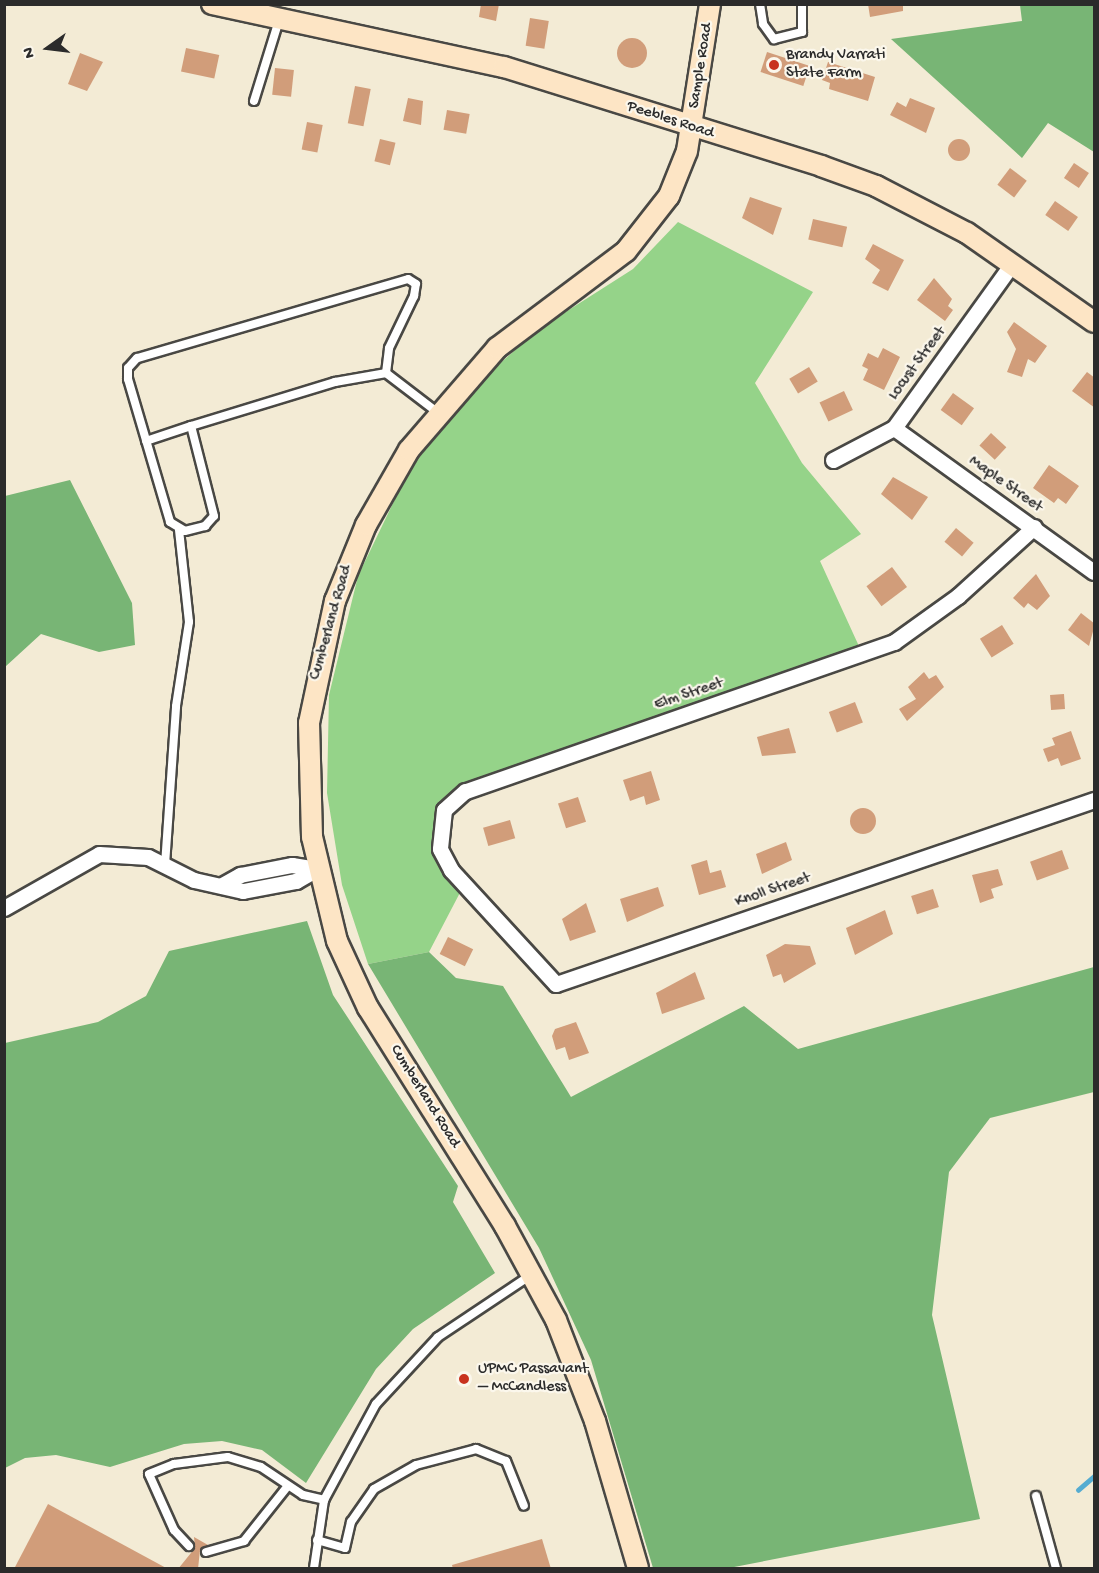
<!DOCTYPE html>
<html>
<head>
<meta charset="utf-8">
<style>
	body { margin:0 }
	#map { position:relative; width:1099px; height:1573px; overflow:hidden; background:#f3ebd5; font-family:"Gochi Hand",sans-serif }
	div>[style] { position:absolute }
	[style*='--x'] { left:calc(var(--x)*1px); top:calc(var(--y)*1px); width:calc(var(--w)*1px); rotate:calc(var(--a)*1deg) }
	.green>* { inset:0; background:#95d389 }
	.forest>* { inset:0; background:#78b575 }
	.stream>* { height:4.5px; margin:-2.25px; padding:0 2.25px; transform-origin:2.25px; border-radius:2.25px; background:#55acd1 }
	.building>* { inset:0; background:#d19d7a; transform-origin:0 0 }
	.round { border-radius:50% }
	.roads { filter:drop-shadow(2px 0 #494844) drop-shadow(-2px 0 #494844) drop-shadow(0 2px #494844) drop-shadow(0 -2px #494844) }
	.lane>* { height:8px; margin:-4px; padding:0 4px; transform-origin:4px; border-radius:4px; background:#fff }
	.street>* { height:15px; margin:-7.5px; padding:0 7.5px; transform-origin:7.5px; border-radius:7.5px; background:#fff }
	.secondary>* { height:20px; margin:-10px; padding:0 10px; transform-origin:10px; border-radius:10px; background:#fde5c5 }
	.dots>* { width:16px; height:16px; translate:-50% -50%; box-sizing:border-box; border:3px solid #fbf7ec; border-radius:50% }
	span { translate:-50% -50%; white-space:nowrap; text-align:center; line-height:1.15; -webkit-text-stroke:4.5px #fbf7ec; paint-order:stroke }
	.poi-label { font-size:16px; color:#2b2b2b }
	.left { translate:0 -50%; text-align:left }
	.street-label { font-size:16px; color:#2b2b2b }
	.frame { position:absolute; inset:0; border:6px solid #2b2b2b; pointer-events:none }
	.north { position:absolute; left:18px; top:18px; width:60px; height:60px; -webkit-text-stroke:4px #fbf7ec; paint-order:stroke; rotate:256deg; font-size:16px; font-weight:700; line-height:24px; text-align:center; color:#2b2b2b }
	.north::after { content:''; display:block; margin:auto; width:21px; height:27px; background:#2b2b2b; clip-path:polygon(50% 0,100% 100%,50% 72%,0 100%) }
</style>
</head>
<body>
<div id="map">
	<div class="green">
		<i style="clip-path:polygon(678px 222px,813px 292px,755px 383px,802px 463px,861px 534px,820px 561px,863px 655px,465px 791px,439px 830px,464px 885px,429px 952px,368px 964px,342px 885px,327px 793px,329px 695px,358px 576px,408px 472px,472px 388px,539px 329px,633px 269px)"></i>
	</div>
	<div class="forest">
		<i style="clip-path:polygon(1020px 5px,1094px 5px,1094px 152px,1048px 123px,1022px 158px,891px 39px,1022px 21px)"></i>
		<i style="clip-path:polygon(70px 480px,132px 603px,135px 645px,99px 652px,41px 634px,5px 667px,5px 496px)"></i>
		<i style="clip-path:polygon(307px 921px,333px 995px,458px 1186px,453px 1202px,495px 1273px,413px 1329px,376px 1369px,306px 1483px,262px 1450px,222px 1441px,184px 1444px,110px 1467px,56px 1455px,25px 1458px,5px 1468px,5px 1043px,98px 1022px,146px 996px,169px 951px)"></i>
		<i style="clip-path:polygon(429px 952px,456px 978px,503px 986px,571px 1097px,744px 1006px,798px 1049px,1094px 967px,1094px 1092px,990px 1118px,949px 1172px,932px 1315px,980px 1519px,729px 1568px,653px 1568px,591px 1360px,539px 1248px,368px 964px)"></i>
	</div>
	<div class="stream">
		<i style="--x:1078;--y:1490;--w:21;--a:-41"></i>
	</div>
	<div class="building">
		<i style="clip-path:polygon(481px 4px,499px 4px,496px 21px,479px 17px)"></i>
		<i style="clip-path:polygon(868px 4px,903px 4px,903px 11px,870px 17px)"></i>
		<i style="left:530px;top:18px;width:19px;height:28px;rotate:9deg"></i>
		<i class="round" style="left:617px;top:38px;width:30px;height:30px"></i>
		<i style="left:186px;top:48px;width:34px;height:24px;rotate:12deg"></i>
		<i style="left:767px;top:52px;width:45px;height:21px;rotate:18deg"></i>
		<i style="clip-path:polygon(80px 53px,103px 62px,87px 91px,68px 84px)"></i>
		<i style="clip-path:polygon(828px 62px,875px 77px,868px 101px,829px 89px,830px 83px,822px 80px)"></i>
		<i style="left:275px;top:68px;width:19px;height:27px;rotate:6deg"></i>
		<i style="left:355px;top:86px;width:16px;height:38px;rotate:11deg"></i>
		<i style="clip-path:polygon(408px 98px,423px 101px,421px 125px,403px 121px)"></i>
		<i style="clip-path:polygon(910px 98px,935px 108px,926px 133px,890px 115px,897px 102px,906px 107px)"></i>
		<i style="left:447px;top:110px;width:23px;height:20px;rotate:10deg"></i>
		<i style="left:307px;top:122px;width:16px;height:28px;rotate:11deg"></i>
		<i style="left:380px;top:139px;width:16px;height:23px;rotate:14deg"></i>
		<i class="round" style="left:948px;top:139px;width:22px;height:22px"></i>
		<i style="left:1074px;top:163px;width:18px;height:18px;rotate:34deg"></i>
		<i style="left:1010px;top:168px;width:21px;height:21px;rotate:37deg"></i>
		<i style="clip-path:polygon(750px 197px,782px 208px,773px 235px,742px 218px)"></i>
		<i style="left:1055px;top:201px;width:28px;height:17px;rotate:35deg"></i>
		<i style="left:813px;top:219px;width:35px;height:21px;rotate:13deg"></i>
		<i style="clip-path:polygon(873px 244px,904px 260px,888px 291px,872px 283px,880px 270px,865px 259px)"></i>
		<i style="clip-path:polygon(934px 278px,952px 299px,948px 306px,953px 310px,945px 321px,917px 300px)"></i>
		<i style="clip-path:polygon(1014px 322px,1047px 346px,1035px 363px,1028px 359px,1022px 377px,1007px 372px,1016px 349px,1007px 332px)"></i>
		<i style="clip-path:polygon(883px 348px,900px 357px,884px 390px,863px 380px,868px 369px,862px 366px,868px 353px,878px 358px)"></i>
		<i style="left:809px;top:367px;width:17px;height:23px;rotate:59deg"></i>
		<i style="clip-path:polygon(1087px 372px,1095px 378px,1095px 408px,1072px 391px)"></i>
		<i style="left:844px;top:391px;width:21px;height:27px;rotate:65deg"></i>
		<i style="left:953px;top:393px;width:26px;height:21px;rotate:36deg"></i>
		<i style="left:991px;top:433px;width:21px;height:17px;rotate:43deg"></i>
		<i style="clip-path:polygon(1049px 465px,1079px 486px,1066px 504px,1058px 498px,1054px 503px,1033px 488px)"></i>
		<i style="clip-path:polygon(893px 477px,928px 497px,912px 520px,881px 494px)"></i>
		<i style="left:956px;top:528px;width:23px;height:18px;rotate:40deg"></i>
		<i style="left:892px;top:567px;width:25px;height:32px;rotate:53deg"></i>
		<i style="clip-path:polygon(1036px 574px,1050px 596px,1037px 610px,1028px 603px,1024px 608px,1013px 598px)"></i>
		<i style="clip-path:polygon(1081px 613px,1095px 624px,1089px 646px,1068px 630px)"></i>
		<i style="left:1002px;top:625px;width:22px;height:26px;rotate:58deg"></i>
		<i style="clip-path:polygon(924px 672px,929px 679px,936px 675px,944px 687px,907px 721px,899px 709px,916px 699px,908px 687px)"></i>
		<i style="left:1064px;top:694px;width:15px;height:14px;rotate:86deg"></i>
		<i style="left:855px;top:702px;width:22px;height:28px;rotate:69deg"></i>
		<i style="clip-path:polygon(789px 728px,796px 753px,762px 756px,757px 737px)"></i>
		<i style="clip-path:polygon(1071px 731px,1081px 759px,1061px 766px,1058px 758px,1048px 762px,1043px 749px,1055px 745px,1052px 738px)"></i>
		<i style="clip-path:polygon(651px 771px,660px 800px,646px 805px,644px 796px,630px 801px,623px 780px)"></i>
		<i style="left:578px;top:797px;width:26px;height:21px;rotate:72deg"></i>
		<i class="round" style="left:850px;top:808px;width:26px;height:26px"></i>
		<i style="left:510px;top:820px;width:19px;height:28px;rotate:74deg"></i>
		<i style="clip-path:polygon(786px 842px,792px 860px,762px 874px,756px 854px)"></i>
		<i style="left:1062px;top:850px;width:20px;height:34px;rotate:70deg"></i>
		<i style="clip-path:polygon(707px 860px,710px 873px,721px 870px,726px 887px,699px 895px,691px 865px)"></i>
		<i style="clip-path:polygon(998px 869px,1003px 885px,991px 889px,994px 898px,980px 903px,972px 875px)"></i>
		<i style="clip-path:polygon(658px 887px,664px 906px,627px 922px,620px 899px)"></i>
		<i style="left:933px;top:889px;width:19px;height:23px;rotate:72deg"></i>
		<i style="clip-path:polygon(586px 903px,596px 932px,570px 941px,562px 919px)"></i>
		<i style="clip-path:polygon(885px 910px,893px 934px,855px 955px,846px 928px)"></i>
		<i style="left:448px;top:937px;width:28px;height:19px;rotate:26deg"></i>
		<i style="clip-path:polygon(785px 944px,810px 946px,816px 964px,784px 983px,781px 974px,773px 977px,766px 955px)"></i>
		<i style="clip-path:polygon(695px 972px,705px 999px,662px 1014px,656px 993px)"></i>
		<i style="clip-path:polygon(576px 1022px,589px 1053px,569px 1060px,565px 1047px,556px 1050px,552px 1036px,555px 1029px)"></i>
		<i style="clip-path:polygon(48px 1504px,168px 1569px,14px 1569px)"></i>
		<i style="clip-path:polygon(194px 1537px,208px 1545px,200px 1550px,198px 1569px,178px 1569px,195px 1548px)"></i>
		<i style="clip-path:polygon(542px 1539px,551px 1569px,453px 1569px,452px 1565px)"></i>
	</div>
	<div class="roads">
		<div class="lane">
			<i style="--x:760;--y:4;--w:20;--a:81"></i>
			<i style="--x:763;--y:24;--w:19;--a:54"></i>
			<i style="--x:774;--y:39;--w:29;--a:-14"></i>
			<i style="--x:802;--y:32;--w:28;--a:-90"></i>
			<i style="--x:254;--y:101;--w:85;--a:-72.8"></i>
			<i style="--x:386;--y:373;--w:25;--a:-83"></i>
			<i style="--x:389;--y:348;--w:58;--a:-64.3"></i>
			<i style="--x:414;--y:296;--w:12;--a:-81"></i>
			<i style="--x:416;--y:284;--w:9;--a:-148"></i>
			<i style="--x:408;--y:279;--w:282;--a:163.7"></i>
			<i style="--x:137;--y:358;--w:13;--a:132"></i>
			<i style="--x:128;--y:368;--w:11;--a:90"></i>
			<i style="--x:128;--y:379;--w:149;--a:73.6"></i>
			<i style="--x:170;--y:522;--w:17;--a:31"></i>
			<i style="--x:185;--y:531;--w:21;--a:-14"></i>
			<i style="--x:205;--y:526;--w:13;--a:-48"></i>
			<i style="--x:214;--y:516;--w:93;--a:-104.3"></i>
			<i style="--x:191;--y:426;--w:151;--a:-17"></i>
			<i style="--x:335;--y:382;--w:52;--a:-10"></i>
			<i style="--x:386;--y:373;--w:64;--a:37.4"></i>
			<i style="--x:146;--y:441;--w:47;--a:-18.4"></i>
			<i style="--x:165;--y:865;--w:159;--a:-86"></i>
			<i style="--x:176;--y:706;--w:85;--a:-81.2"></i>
			<i style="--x:189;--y:622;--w:93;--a:-96.2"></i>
			<i style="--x:1036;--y:1496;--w:75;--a:74.5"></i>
			<i style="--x:317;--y:1540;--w:29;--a:16"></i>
			<i style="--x:345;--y:1548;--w:27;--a:-77"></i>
			<i style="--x:351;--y:1522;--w:40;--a:-55.1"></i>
			<i style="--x:374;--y:1489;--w:48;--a:-29.7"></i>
			<i style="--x:416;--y:1465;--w:62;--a:-14.9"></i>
			<i style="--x:476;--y:1449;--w:32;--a:22"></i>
			<i style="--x:506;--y:1461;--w:48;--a:68.2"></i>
			<i style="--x:189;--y:1546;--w:22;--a:-133"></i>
			<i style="--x:174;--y:1530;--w:61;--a:-114.1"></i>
			<i style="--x:149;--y:1474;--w:27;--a:-22"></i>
			<i style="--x:174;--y:1464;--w:54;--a:-7.4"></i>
			<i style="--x:228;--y:1457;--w:34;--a:17"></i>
			<i style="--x:261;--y:1467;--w:50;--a:33.7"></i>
			<i style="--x:303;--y:1495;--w:22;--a:13"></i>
			<i style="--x:206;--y:1552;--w:40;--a:-16"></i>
			<i style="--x:244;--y:1541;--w:69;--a:-51.5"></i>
			<i style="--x:314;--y:1568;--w:69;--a:-81.6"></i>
			<i style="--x:324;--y:1500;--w:109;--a:-61.6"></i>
			<i style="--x:376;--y:1404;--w:91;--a:-47.2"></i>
			<i style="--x:438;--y:1337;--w:112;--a:-33.7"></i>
		</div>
		<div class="street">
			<i style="--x:894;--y:428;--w:246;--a:35.8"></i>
			<i style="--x:833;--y:460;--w:69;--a:-27.7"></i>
			<i style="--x:894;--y:428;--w:202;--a:-54.3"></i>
			<i style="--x:1034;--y:527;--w:103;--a:137.8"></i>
			<i style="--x:958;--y:596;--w:79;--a:144.3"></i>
			<i style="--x:894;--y:642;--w:454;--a:160.8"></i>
			<i style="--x:465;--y:791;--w:28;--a:138"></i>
			<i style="--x:444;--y:810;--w:39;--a:96"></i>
			<i style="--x:440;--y:849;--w:24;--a:62"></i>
			<i style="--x:451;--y:870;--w:155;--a:47.4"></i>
			<i style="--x:556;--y:984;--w:569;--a:-18.88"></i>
			<i style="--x:222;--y:885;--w:21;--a:-29"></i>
			<i style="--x:240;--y:875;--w:53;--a:-10.9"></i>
			<i style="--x:292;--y:865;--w:25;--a:9"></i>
			<i style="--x:4;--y:908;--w:109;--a:-29.6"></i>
			<i style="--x:99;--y:854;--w:49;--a:3.5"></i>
			<i style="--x:148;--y:857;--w:51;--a:26.6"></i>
			<i style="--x:194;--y:880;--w:50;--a:12.7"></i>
			<i style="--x:243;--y:891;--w:54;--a:-10.7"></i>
			<i style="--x:296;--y:881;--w:24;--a:-30"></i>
		</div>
		<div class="secondary">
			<i style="--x:212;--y:4;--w:299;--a:12.2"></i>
			<i style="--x:504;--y:67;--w:332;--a:17.3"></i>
			<i style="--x:821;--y:166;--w:59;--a:20"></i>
			<i style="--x:876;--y:186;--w:102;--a:27.3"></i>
			<i style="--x:967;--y:233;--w:155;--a:35"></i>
			<i style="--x:638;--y:1568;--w:153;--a:-106.3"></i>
			<i style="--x:595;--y:1421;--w:108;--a:-111.1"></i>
			<i style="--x:556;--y:1320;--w:107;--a:-118.5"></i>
			<i style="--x:505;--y:1226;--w:257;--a:-122.1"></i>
			<i style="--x:368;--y:1008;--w:74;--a:-114.8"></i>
			<i style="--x:337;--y:941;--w:107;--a:-103.5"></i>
			<i style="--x:312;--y:837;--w:114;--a:-91.5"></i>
			<i style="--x:309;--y:723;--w:125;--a:-78"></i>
			<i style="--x:335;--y:601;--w:82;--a:-67.8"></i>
			<i style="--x:366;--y:525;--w:86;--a:-60.2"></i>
			<i style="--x:409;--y:450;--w:135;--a:-49.2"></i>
			<i style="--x:497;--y:348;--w:161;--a:-36.9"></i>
			<i style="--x:626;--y:251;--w:70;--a:-52"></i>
			<i style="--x:669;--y:196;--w:48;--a:-68.2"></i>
			<i style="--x:687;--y:151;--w:149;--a:-81.1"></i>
		</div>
	</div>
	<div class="dots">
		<i style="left:774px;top:65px;background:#c8321e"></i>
		<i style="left:464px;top:1379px;background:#c8321e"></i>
	</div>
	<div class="poi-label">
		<span class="left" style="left:786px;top:65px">Brandy Varrati<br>State Farm</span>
		<span class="left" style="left:478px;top:1379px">UPMC Passavant<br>– McCandless</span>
	</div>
	<div class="street-label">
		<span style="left:702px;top:66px;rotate:-81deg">Sample Road</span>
		<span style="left:670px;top:121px;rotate:18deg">Peebles Road</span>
		<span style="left:918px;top:364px;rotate:-54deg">Locust Street</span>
		<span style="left:1005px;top:485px;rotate:35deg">Maple Street</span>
		<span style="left:332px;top:623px;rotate:-74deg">Cumberland Road</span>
		<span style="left:689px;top:695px;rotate:-19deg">Elm Street</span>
		<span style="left:773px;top:891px;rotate:-19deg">Knoll Street</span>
		<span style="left:424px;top:1097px;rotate:58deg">Cumberland Road</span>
	</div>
	<div class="frame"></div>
	<div class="north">N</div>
</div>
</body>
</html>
